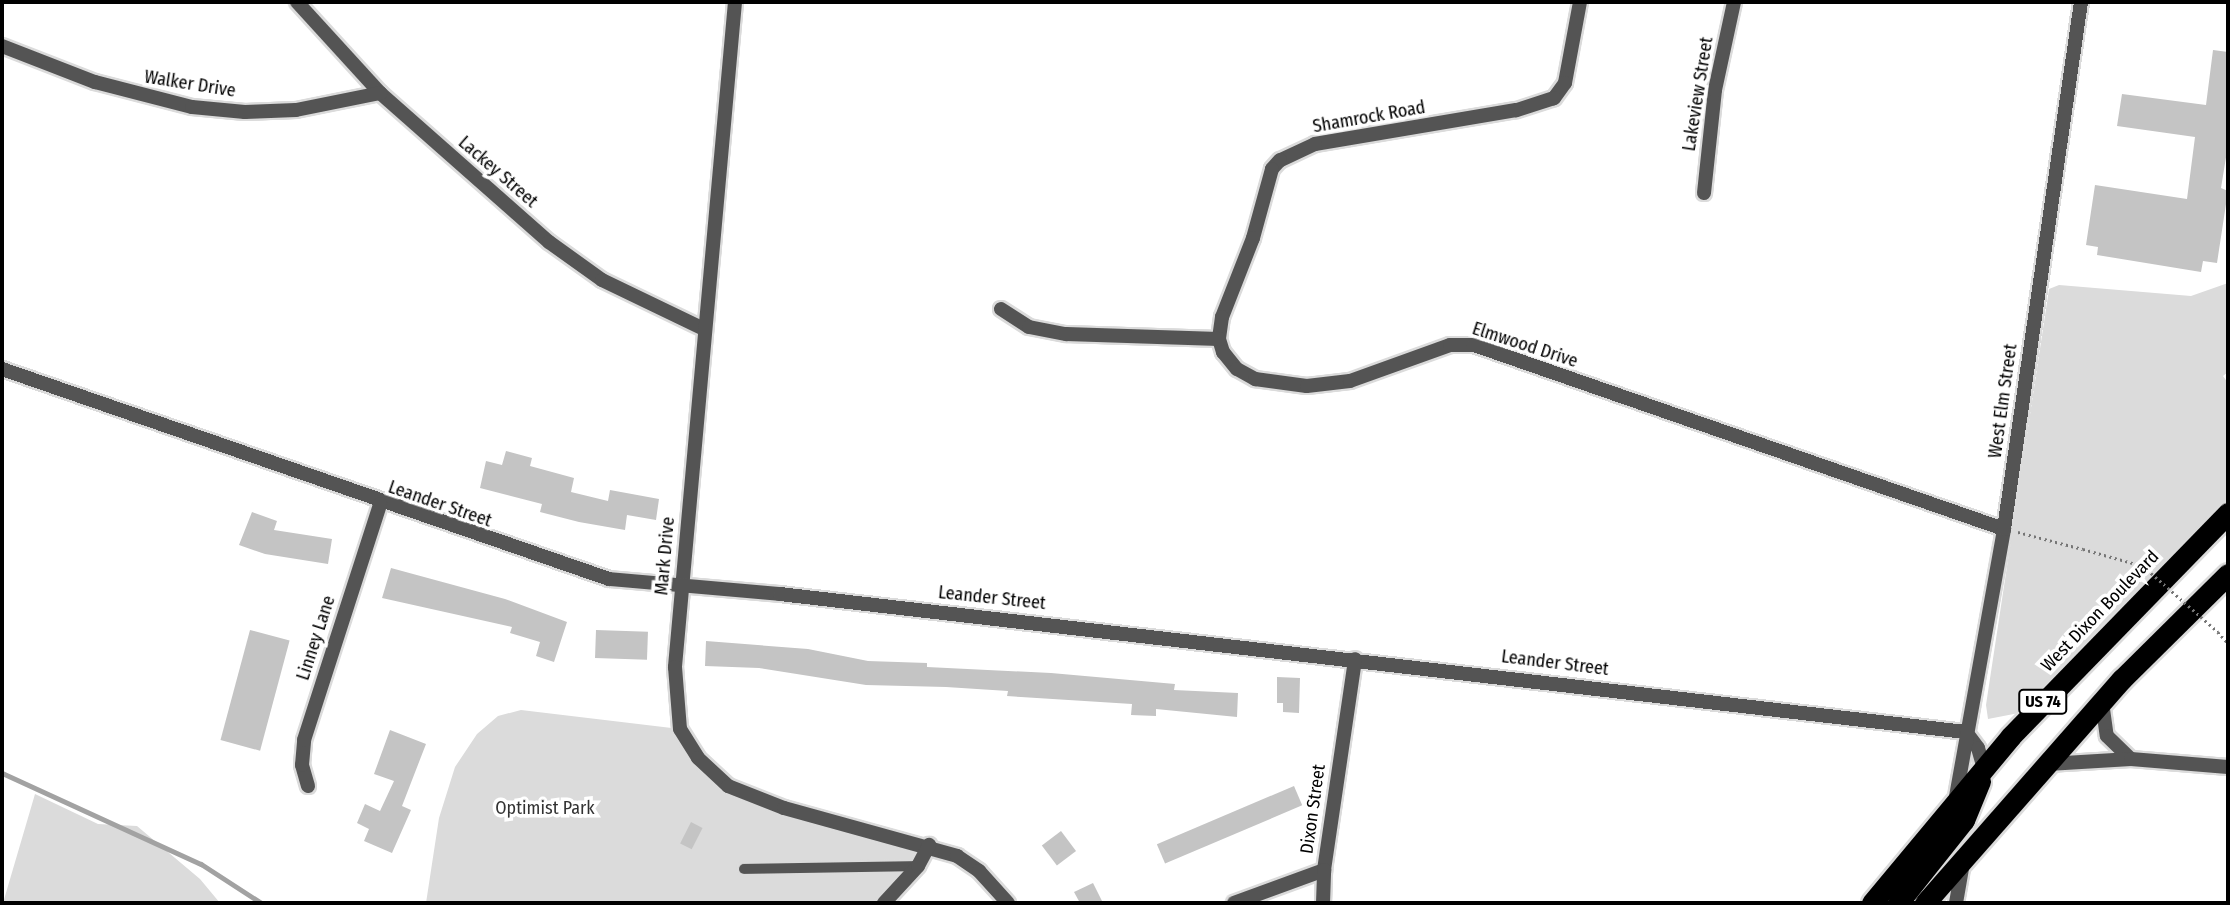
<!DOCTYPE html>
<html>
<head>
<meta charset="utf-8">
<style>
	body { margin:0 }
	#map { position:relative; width:2230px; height:905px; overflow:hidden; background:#fff; font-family:"Fira Sans Condensed",sans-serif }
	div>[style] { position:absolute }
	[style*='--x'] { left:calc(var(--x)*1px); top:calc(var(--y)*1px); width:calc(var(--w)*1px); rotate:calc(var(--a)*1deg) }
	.green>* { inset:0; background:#dbdbdb }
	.stream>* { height:5px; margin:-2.5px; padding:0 2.5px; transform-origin:2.5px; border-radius:2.5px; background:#a2a2a2 }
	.building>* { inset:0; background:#c4c4c4; transform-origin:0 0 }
	.path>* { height:2.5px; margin-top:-1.25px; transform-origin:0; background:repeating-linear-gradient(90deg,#767676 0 2px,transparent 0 5.5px) }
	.roads { filter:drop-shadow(2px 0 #dbdbdb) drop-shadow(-2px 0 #dbdbdb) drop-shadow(0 2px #dbdbdb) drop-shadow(0 -2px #dbdbdb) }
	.lane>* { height:10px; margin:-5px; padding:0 5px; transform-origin:5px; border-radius:5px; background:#545454 }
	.street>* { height:14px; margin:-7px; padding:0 7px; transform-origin:7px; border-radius:7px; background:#545454 }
	.highway>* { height:21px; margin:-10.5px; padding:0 10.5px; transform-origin:10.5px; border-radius:10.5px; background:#000 }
	.path-bridge>* { height:2.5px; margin-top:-1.25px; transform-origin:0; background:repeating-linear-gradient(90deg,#767676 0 2px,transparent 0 5.5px) }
	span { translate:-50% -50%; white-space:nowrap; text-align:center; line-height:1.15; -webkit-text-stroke:7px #fff; paint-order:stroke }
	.shield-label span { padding:2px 5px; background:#fff; border:2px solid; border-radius:5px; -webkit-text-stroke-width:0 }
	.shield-label { font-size:16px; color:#000; font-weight:700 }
	.street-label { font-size:18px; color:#000 }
	.park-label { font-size:18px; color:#323232 }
	.frame { position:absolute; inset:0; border:4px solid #000; pointer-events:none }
</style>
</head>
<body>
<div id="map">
	<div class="green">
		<i style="clip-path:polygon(2228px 283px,2228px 372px,2223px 376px,2228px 383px,2228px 504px,2024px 712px,1988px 719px,1986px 705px,2049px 289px,2059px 285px,2191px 296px)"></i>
		<i style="clip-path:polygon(521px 710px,680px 729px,728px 786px,929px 845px,884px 903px,426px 903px,439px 818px,455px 767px,477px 734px,498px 716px)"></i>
		<i style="clip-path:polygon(35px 794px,98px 824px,137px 826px,200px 879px,220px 903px,3px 903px)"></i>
	</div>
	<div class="stream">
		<i style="--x:2;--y:773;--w:219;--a:24.6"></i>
		<i style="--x:201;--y:864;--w:72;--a:33"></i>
	</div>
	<div class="building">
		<i style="clip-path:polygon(2213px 50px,2228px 52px,2228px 145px,2221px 188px,2228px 191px,2217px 263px,2203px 261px,2201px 272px,2097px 255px,2098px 247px,2086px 245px,2095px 185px,2187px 199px,2195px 137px,2117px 126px,2122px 94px,2206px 105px)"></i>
		<i style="clip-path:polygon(506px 451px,532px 458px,530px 466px,574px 478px,571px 492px,608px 501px,610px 490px,659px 499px,656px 520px,627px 515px,625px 530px,579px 522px,540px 512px,542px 504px,480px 488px,486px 461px,502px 465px)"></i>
		<i style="clip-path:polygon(252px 512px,277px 521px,274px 530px,332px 539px,328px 564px,265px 554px,239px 545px)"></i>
		<i style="clip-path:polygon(391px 568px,505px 599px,567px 622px,554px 662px,536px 656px,540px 642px,510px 633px,512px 627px,382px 598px)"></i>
		<i style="left:250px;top:630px;width:41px;height:114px;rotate:15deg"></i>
		<i style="left:596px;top:630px;width:52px;height:28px;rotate:2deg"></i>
		<i style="clip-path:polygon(706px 641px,808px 649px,868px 661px,927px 663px,927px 667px,1051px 673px,1175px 684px,1174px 690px,1238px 693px,1237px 717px,1156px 709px,1156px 716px,1131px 715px,1132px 704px,1021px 697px,1007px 696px,1008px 691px,946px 687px,866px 685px,759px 668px,705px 666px)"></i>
		<i style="clip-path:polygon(1277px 677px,1300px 678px,1299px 713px,1283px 712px,1283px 703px,1277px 703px)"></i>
		<i style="clip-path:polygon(390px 730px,426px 744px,402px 806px,411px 810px,392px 853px,364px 841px,369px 829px,357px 823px,365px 804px,380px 811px,394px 781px,374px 774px)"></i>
		<i style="left:1294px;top:786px;width:21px;height:149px;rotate:67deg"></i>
		<i style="left:691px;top:822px;width:13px;height:24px;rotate:27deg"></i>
		<i style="left:1061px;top:831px;width:25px;height:24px;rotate:53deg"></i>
		<i style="clip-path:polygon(1093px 883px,1103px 903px,1080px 903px,1074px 892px)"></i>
	</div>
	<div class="path">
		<i style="--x:2018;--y:532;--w:67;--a:14.7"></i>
		<i style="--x:2218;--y:632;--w:15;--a:48"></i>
	</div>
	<div class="roads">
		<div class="lane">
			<i style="--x:744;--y:869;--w:174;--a:-1"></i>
		</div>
		<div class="street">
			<i style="--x:297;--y:2;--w:123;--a:47.6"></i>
			<i style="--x:380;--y:93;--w:225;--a:41.4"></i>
			<i style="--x:549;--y:242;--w:65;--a:35.6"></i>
			<i style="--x:602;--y:280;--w:113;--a:25.7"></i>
			<i style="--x:735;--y:2;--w:668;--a:95.16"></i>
			<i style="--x:675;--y:667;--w:62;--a:85.4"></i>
			<i style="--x:680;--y:729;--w:34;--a:58"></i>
			<i style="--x:698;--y:758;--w:41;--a:43"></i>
			<i style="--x:728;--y:786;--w:60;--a:21.4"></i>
			<i style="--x:784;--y:808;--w:180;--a:15.5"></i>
			<i style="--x:957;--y:856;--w:27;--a:34"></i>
			<i style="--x:979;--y:871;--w:43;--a:47.8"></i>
			<i style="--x:1580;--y:2;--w:82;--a:100.5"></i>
			<i style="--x:1565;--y:83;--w:19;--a:126"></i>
			<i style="--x:1554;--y:98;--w:40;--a:162"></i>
			<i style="--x:1516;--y:110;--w:204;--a:170.4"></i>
			<i style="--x:1315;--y:144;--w:38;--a:155"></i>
			<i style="--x:1280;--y:160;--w:12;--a:132"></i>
			<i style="--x:1272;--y:169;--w:72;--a:105.4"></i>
			<i style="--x:1253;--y:238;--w:85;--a:111.4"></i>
			<i style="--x:1222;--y:317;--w:22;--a:98"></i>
			<i style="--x:1219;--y:339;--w:14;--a:73"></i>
			<i style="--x:1223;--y:352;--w:22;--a:51"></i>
			<i style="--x:1237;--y:369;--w:21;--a:29"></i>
			<i style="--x:1255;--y:379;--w:52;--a:7.7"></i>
			<i style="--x:1307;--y:386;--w:43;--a:-6.6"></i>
			<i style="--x:1350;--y:381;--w:106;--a:-19.8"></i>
			<i style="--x:1450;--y:345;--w:24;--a:0"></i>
			<i style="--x:1474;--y:345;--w:561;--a:19.15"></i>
			<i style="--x:2;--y:46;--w:100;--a:21.2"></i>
			<i style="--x:95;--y:82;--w:100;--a:14.5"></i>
			<i style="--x:192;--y:107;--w:53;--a:5.4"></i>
			<i style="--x:245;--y:112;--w:51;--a:-2.2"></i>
			<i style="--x:296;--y:110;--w:86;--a:-11.4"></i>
			<i style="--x:1704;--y:193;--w:104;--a:-83.9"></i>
			<i style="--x:1715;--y:90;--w:90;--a:-77.8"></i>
			<i style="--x:1001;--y:309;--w:33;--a:33"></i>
			<i style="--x:1029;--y:327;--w:38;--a:11"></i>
			<i style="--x:1066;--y:334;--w:153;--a:1.9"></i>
			<i style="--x:2;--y:369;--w:642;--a:19.08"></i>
			<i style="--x:609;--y:579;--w:172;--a:5"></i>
			<i style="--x:780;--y:594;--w:1194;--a:6.64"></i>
			<i style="--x:1966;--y:732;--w:20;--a:53"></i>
			<i style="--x:1978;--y:748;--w:22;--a:74"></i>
			<i style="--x:2102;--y:702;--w:34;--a:82"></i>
			<i style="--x:2107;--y:736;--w:33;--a:44"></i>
			<i style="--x:2048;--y:764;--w:83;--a:-3.4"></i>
			<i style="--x:2131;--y:759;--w:97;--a:4.7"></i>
			<i style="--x:308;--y:786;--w:22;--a:-106"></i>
			<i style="--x:302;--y:765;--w:25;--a:-85"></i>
			<i style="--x:304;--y:740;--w:248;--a:-72.1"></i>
			<i style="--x:1955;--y:802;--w:277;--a:-79.8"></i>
			<i style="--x:2004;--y:529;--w:533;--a:-81.69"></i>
			<i style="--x:884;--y:903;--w:50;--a:-47.4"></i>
			<i style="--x:918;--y:866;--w:24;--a:-62"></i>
			<i style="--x:1234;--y:903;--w:96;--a:-20.1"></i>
			<i style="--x:1324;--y:870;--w:213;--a:-81.6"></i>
			<i style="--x:1323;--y:903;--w:33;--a:-88"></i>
			<i style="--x:1956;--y:903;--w:41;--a:-80.1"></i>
		</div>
		<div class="highway">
			<i style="--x:1872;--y:903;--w:217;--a:-50.2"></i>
			<i style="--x:2011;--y:736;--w:311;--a:-45.8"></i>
			<i style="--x:1898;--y:903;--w:106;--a:-51.5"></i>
			<i style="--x:1964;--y:820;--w:42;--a:-67.7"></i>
			<i style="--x:1925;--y:903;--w:298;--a:-48.7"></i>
			<i style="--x:2122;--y:679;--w:149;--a:-44.7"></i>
		</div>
	</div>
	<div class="path-bridge">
		<i style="--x:2083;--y:549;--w:62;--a:15.8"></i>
		<i style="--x:2143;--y:566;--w:100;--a:41.3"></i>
	</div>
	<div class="shield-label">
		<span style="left:2043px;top:702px">US 74</span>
	</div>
	<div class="street-label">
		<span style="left:190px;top:84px;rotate:9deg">Walker Drive</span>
		<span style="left:1698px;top:94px;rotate:-81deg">Lakeview Street</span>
		<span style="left:1369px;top:117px;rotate:-10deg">Shamrock Road</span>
		<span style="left:498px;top:172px;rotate:41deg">Lackey Street</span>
		<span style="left:1525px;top:345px;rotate:18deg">Elmwood Drive</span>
		<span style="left:2003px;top:401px;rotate:-82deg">West Elm Street</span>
		<span style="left:440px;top:504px;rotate:19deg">Leander Street</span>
		<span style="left:665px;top:556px;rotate:-85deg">Mark Drive</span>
		<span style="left:992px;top:598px;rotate:6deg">Leander Street</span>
		<span style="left:2100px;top:611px;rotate:-46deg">West Dixon Boulevard</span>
		<span style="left:316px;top:638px;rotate:-72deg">Linney Lane</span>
		<span style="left:1555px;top:663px;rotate:7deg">Leander Street</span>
		<span style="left:1313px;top:809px;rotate:-82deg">Dixon Street</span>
	</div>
	<div class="park-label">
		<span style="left:545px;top:808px">Optimist Park</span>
	</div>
	<div class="frame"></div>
</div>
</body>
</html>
